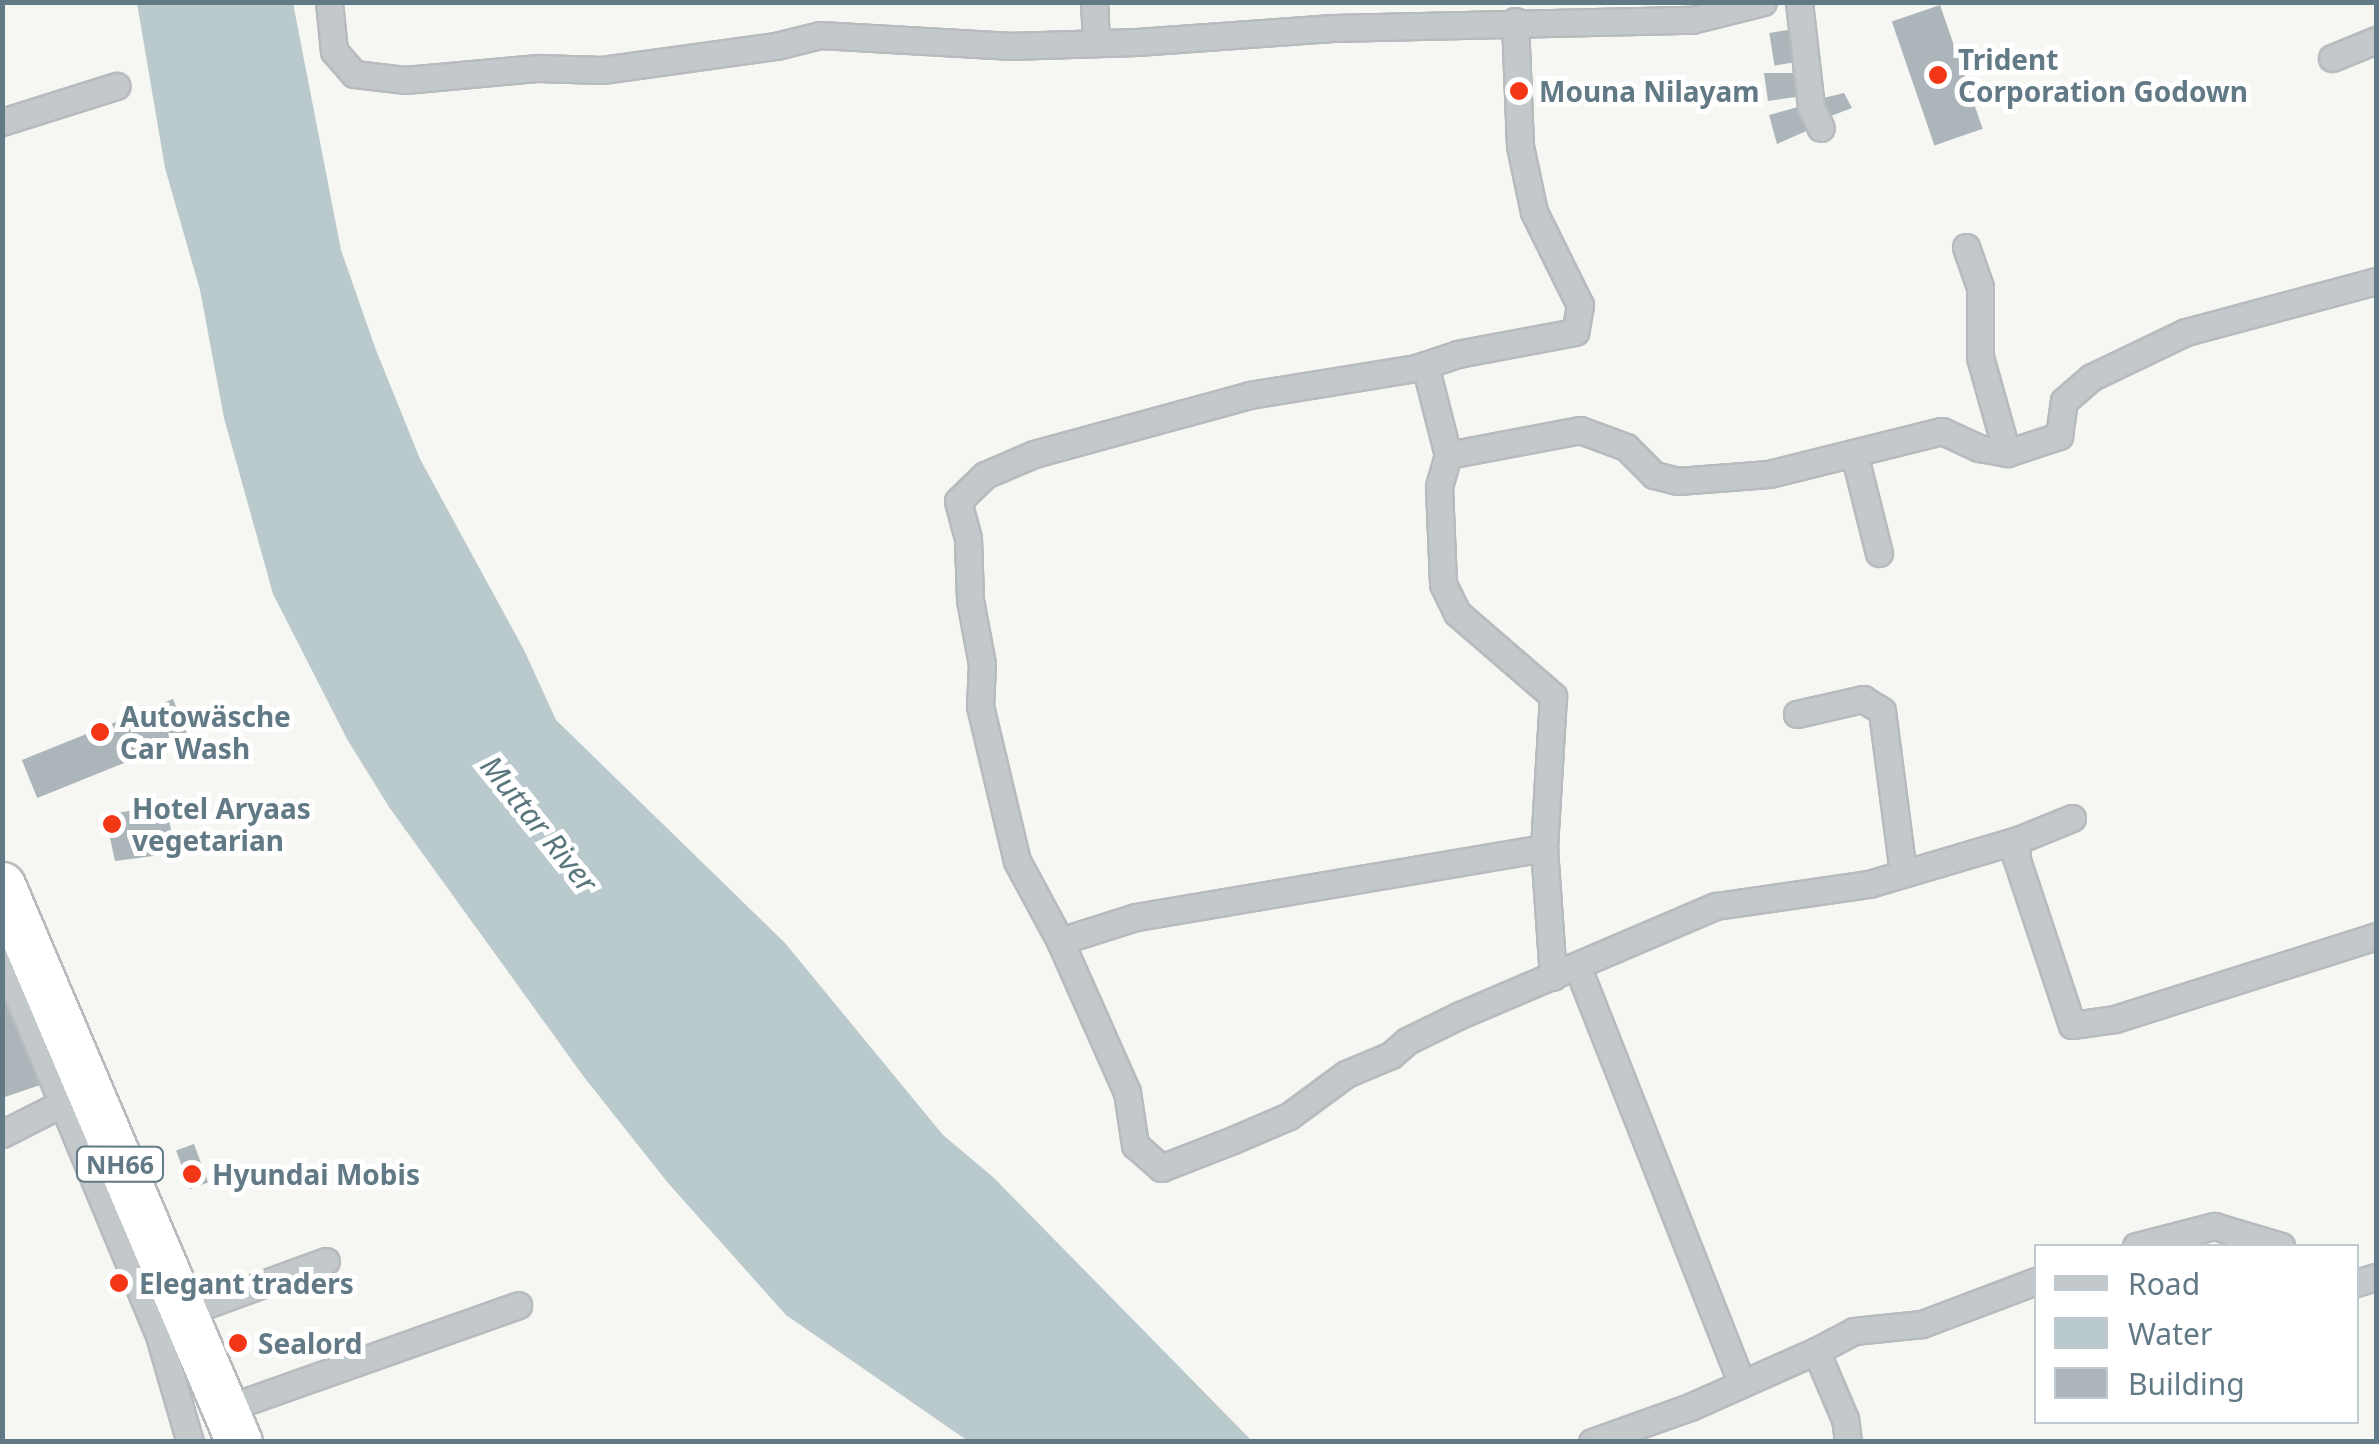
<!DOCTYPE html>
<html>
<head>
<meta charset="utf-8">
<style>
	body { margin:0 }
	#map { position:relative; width:2379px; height:1444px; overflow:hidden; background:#f6f6f2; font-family:"Noto Sans",sans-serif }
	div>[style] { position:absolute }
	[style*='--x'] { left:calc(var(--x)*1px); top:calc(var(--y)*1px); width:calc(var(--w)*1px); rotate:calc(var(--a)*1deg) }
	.water>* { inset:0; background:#bac9cc }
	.building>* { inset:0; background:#abb5ba; transform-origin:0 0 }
	.roads { filter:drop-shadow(2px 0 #b7bbbe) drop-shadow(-2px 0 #b7bbbe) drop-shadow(0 2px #b7bbbe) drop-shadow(0 -2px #b7bbbe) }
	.street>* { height:25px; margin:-12.5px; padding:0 12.5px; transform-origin:12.5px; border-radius:12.5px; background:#c3c8cb }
	.highway>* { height:45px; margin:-22.5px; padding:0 22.5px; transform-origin:22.5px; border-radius:22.5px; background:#fff }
	.dots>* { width:28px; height:28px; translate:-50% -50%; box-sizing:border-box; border:5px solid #fff; border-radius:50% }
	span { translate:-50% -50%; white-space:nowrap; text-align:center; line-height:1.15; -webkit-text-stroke:10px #fff; paint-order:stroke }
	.shield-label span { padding:2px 8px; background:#fff; border:2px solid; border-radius:8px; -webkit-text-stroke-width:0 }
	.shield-label { font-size:25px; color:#627986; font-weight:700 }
	.poi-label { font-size:28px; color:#627986; font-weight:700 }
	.left { translate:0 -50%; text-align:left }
	.water-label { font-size:30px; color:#59767c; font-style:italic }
	.frame { position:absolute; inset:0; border:5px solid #627986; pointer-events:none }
	.legend { position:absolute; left:2034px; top:1244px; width:325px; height:180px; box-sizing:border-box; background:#fff; border:2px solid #c0c9cf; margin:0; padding:12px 18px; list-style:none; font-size:30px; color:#627986 }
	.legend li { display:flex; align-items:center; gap:20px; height:50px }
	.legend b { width:50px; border:2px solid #c0c9cf }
</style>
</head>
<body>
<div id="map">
	<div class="water">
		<i style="clip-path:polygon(137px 3px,293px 3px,341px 250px,376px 350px,420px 459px,524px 650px,556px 720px,785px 943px,943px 1135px,993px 1177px,1252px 1441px,968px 1441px,786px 1315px,668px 1183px,584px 1077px,389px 807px,347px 739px,273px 594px,224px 418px,200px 290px,165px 168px)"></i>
	</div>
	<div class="building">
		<i style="left:1940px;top:5px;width:131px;height:51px;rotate:71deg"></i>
		<i style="left:1794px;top:29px;width:33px;height:25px;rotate:81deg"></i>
		<i style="clip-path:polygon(1764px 73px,1799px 73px,1803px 96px,1768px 101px)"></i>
		<i style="clip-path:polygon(1844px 93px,1852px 108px,1823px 119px,1819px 99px)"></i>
		<i style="clip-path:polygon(1805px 105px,1811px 129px,1777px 144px,1769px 115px)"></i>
		<i style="left:173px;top:699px;width:41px;height:163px;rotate:68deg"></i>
		<i style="clip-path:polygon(165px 805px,177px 853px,115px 861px,105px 815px)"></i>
		<i style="clip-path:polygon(2px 984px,52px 1081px,2px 1098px)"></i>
		<i style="left:194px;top:1144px;width:41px;height:19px;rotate:70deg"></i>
	</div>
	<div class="roads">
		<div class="street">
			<i style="--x:329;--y:2;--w:49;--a:84.2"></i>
			<i style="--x:334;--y:51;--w:30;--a:49"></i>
			<i style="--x:354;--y:74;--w:51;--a:6.7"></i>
			<i style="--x:405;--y:80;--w:134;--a:-5.2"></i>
			<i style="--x:538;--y:68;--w:64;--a:1.8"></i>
			<i style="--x:602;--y:70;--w:176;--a:-7.9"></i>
			<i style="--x:776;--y:46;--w:45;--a:-14"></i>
			<i style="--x:820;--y:35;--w:188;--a:3.3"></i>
			<i style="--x:1008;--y:46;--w:129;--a:-1.8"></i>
			<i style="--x:1137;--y:42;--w:196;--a:-4.1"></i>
			<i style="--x:1333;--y:28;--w:359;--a:-1.3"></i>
			<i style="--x:1692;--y:20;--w:73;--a:-14.2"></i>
			<i style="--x:1094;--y:2;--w:39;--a:87"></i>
			<i style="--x:1799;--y:2;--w:106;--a:83.5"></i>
			<i style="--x:1811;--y:107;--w:23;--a:65"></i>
			<i style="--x:1515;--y:21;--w:125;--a:87.7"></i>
			<i style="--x:1520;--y:146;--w:67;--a:78"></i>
			<i style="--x:1534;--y:212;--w:104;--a:63.7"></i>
			<i style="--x:1580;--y:305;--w:27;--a:100"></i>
			<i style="--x:1575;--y:332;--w:119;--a:169.4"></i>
			<i style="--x:1458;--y:354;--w:44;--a:161.6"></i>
			<i style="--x:1416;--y:368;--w:168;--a:170.8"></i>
			<i style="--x:1250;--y:395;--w:68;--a:164.7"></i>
			<i style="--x:1184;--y:413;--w:156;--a:164.7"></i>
			<i style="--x:1034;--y:454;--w:53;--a:156.8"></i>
			<i style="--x:985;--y:475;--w:37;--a:136"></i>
			<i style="--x:958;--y:501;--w:39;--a:75"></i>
			<i style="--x:968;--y:539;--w:61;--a:88.1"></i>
			<i style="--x:970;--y:600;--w:65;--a:79.4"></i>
			<i style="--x:982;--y:664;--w:42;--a:92.7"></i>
			<i style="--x:980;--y:706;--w:159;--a:76.6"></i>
			<i style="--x:1017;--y:861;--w:91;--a:61.7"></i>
			<i style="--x:1060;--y:941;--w:165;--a:66.1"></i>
			<i style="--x:1127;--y:1092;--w:54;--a:81.4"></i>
			<i style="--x:1135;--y:1145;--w:35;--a:41"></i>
			<i style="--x:1161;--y:1168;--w:77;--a:-21.3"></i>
			<i style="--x:1233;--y:1140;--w:61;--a:-23.2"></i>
			<i style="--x:1289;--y:1116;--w:71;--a:-36.4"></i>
			<i style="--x:1346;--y:1074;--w:49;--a:-22.9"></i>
			<i style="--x:1391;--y:1055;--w:21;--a:-41"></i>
			<i style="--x:1407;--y:1041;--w:59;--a:-26.1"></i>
			<i style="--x:1460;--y:1015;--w:278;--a:-23.1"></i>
			<i style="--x:1716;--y:906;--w:155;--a:-8.2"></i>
			<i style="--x:1869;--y:884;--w:155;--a:-16.5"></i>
			<i style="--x:2332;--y:58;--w:48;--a:-22.2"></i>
			<i style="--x:2;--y:122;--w:120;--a:-17.5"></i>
			<i style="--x:1966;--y:247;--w:42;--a:70.7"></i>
			<i style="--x:1980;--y:287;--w:70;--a:90"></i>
			<i style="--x:1980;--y:357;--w:100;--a:74.3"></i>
			<i style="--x:1425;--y:365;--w:93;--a:75.7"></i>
			<i style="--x:1448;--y:455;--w:33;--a:106"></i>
			<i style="--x:1439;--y:487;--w:97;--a:87.6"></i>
			<i style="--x:1443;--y:584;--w:32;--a:64"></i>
			<i style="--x:1457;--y:613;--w:127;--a:40.8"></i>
			<i style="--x:1553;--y:696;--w:152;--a:93.4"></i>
			<i style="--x:1544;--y:848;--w:129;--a:86"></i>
			<i style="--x:1854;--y:453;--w:103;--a:76"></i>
			<i style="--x:1448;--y:455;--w:134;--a:-10.7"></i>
			<i style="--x:1580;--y:430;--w:49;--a:20.3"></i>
			<i style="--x:1626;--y:447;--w:40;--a:45"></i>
			<i style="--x:1654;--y:475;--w:25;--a:14"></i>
			<i style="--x:1678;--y:481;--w:91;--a:-4.4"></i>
			<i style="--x:1769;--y:474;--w:178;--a:-14"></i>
			<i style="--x:1942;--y:431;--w:41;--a:24.7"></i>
			<i style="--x:1979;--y:448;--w:28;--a:10"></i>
			<i style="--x:2007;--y:453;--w:55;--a:-18.1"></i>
			<i style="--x:2059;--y:436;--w:35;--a:-82"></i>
			<i style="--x:2064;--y:401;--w:37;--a:-41"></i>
			<i style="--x:2092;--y:377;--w:104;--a:-25.6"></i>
			<i style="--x:2186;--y:332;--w:197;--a:-15"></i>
			<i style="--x:1797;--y:714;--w:68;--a:-12.8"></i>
			<i style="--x:1863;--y:699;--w:22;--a:32"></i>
			<i style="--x:1882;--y:711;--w:162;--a:82.6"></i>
			<i style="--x:2072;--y:818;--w:58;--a:157.8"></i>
			<i style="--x:2018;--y:840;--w:17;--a:97"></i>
			<i style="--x:2016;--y:857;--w:177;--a:71.6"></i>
			<i style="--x:2072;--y:1025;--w:43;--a:-7.9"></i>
			<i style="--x:2115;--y:1019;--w:274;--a:-17.6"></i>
			<i style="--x:1060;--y:941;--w:80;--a:-17.5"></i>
			<i style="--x:1136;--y:917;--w:414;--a:-9.6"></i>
			<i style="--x:2;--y:958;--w:405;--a:67.4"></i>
			<i style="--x:158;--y:1332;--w:115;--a:73.8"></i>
			<i style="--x:1578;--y:968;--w:447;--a:68.5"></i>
			<i style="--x:2;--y:1134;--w:66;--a:-27"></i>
			<i style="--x:2136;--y:1246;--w:81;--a:-14.4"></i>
			<i style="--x:2214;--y:1226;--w:70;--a:16.6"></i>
			<i style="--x:2356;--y:1283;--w:21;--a:-17"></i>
			<i style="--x:184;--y:1313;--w:151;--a:-20.1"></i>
			<i style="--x:225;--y:1409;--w:311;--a:-19.5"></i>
			<i style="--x:1592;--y:1442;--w:104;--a:-19.7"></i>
			<i style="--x:1690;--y:1407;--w:138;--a:-24"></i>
			<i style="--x:1848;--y:1442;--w:23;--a:-97"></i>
			<i style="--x:1845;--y:1419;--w:74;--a:-113.1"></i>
			<i style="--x:1816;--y:1351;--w:43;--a:-27.8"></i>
			<i style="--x:1854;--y:1331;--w:68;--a:-5.9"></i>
			<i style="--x:1922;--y:1324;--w:122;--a:-20.7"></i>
		</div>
		<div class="highway">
			<i style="--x:2;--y:885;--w:605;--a:66.95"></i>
		</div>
	</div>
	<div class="dots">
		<i style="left:1938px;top:75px;background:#f33615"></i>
		<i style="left:1519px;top:91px;background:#f33615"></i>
		<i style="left:100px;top:732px;background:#f33615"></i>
		<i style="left:112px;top:824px;background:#f33615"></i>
		<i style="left:192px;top:1174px;background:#f33615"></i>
		<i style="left:119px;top:1283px;background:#f33615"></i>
		<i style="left:238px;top:1343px;background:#f33615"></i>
	</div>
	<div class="shield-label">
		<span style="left:120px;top:1164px">NH66</span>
	</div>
	<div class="poi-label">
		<span class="left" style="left:1958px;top:75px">Trident<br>Corporation Godown</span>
		<span class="left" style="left:1539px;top:91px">Mouna Nilayam</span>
		<span class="left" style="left:120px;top:732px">Autowäsche<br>Car Wash</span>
		<span class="left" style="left:132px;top:824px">Hotel Aryaas<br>vegetarian</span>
		<span class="left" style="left:212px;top:1174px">Hyundai Mobis</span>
		<span class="left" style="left:139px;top:1283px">Elegant traders</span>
		<span class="left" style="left:258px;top:1343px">Sealord</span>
	</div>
	<div class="water-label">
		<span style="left:539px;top:824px;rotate:51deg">Muttar River</span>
	</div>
	<div class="frame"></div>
	<ul class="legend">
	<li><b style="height:12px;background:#c3c8cb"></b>Road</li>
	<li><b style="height:28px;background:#bac9cc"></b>Water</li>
	<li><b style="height:28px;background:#abb5ba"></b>Building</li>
	</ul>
</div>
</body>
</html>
